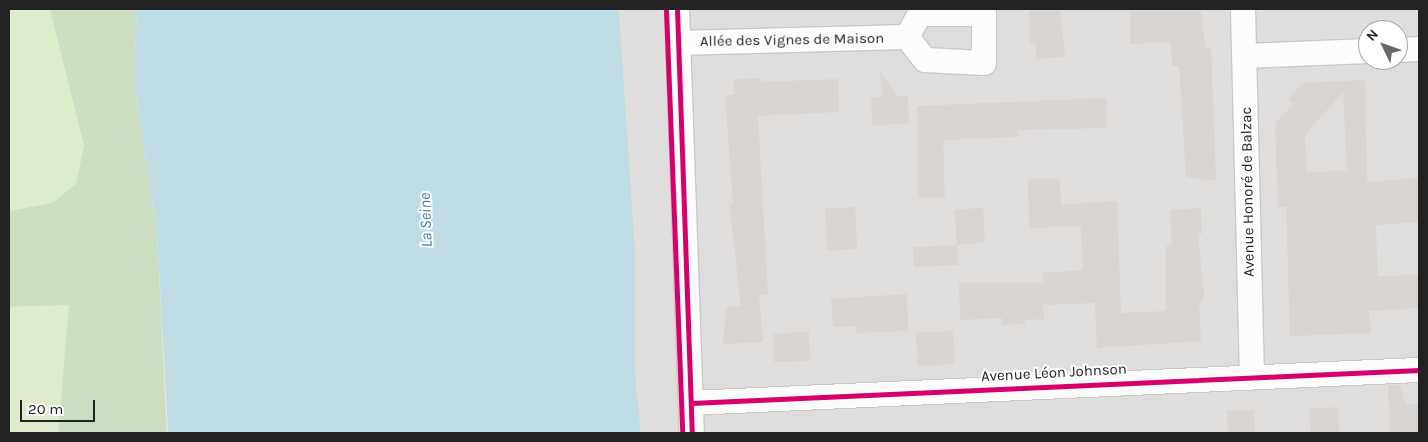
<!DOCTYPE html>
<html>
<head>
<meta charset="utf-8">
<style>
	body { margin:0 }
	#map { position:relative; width:1428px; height:442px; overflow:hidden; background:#f0eeeb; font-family:Karla,sans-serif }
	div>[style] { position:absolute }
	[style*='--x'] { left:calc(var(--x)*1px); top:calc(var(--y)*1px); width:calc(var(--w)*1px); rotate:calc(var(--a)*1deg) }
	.residential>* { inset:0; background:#dfdedc }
	.grass>* { inset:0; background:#ddeccb }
	.forest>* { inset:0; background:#cbdec1 }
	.water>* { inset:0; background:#bfdbe3 }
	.building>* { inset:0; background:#d7d4d2; transform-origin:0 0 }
	.roads { filter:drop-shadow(1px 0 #c9c8c7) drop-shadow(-1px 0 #c9c8c7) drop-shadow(0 1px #c9c8c7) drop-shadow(0 -1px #c9c8c7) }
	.minor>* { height:24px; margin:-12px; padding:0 12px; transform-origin:12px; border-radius:12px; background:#fdfcfc }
	.cycleway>* { height:5px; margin:-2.5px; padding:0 2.5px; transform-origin:2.5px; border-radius:2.5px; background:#d6006c }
	span { translate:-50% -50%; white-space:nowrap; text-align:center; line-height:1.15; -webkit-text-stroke:4px #fff; paint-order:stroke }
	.street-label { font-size:15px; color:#222 }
	.water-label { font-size:16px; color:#4a7aab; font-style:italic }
	.frame { position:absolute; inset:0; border:10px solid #222; pointer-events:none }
	.north { position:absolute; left:1358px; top:20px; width:50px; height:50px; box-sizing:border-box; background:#fff; border:1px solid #a7a7a7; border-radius:50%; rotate:312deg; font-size:14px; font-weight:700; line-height:20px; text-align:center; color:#222 }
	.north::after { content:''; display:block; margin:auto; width:18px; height:22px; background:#6a6968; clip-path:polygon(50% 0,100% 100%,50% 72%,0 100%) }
	.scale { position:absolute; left:20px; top:400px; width:75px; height:22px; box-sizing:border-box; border:2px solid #222; border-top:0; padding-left:6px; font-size:15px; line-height:18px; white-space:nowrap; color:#222; -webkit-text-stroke:4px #fff; paint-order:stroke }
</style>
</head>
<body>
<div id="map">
	<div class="residential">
		<i style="clip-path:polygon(evenodd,619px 9px,1419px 9px,1419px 433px,641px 433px,635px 371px,635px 247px,619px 9px,1368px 30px,1398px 30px,1398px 60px,1368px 60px,1368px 30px)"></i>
	</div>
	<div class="grass">
		<i style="clip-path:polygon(9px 9px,50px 9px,84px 145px,76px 184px,52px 203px,9px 211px)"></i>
		<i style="clip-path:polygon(69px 305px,58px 433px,9px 433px,9px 307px)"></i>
	</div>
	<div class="forest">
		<i style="clip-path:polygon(50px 9px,137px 9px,134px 82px,157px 232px,167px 433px,58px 433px,69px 305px,9px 307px,9px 211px,52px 203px,76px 184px,84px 145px)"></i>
	</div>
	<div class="water">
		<i style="clip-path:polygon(137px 9px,619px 9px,635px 247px,635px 371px,641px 433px,168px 433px,157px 232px,134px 82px)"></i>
	</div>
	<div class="building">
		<i style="clip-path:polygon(1060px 9px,1065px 57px,1036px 59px,1036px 43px,1030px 43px,1029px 10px)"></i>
		<i style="clip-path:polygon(1130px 9px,1201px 9px,1205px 48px,1211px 47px,1216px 181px,1186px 177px,1179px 66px,1172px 66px,1171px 42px,1130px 44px)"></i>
		<i style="clip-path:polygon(880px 71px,898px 96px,908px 96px,909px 124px,872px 125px,871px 97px,883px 97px)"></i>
		<i style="clip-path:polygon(761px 78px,761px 82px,838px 79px,839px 112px,758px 116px,768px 294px,759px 295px,763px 342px,723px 344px,726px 307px,741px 306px,729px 203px,733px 203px,725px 95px,734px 95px,734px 79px)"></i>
		<i style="clip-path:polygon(evenodd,1365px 80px,1367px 182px,1419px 178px,1419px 222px,1376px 225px,1378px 276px,1419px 275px,1419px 308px,1369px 311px,1371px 333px,1290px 336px,1286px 207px,1278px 207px,1275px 123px,1294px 104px,1288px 99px,1303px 83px,1365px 80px,1343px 92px,1347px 171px,1307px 172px,1305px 135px,1343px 92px)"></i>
		<i style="clip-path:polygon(1107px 98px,1106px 128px,1018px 130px,1018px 137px,943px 140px,945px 197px,918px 198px,917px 106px)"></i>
		<i style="clip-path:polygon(1028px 179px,1060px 179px,1061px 205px,1117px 201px,1121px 313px,1166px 311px,1166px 246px,1172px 245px,1170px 210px,1201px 208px,1202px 234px,1198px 234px,1204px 297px,1199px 305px,1201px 341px,1097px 348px,1095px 303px,1043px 305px,1044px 319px,1025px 320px,1025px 324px,1002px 325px,1002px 318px,960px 320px,959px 283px,1043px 283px,1042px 273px,1083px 270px,1081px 226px,1029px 228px)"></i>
		<i style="left:855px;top:207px;width:42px;height:30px;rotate:87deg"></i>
		<i style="left:983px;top:208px;width:35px;height:28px;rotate:87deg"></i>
		<i style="left:957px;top:245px;width:20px;height:44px;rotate:87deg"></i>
		<i style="clip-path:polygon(907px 294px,908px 331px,857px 333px,856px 326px,833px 327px,831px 299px)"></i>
		<i style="left:953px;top:331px;width:33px;height:37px;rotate:87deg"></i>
		<i style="left:809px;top:332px;width:29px;height:36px;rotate:88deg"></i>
		<i style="clip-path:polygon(1388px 385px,1400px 385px,1406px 405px,1419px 404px,1419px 433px,1390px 433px)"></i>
		<i style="left:1338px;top:407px;width:26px;height:29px;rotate:86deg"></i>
		<i style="left:1254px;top:410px;width:23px;height:27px;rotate:88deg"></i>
	</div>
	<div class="roads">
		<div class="minor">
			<i style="--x:677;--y:9;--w:424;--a:88"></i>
			<i style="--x:1243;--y:9;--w:367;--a:88.6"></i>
			<i style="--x:920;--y:14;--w:64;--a:0"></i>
			<i style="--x:984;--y:14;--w:49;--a:90"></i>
			<i style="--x:984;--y:63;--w:59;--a:-177.1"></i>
			<i style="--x:925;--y:60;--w:29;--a:-128"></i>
			<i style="--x:907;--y:37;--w:26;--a:-61"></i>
			<i style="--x:678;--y:43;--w:229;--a:-1.5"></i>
			<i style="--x:1398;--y:50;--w:21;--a:-3"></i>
			<i style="--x:1245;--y:56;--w:123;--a:-2.3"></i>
			<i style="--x:691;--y:403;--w:729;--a:-2.6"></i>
		</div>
	</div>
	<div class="cycleway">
		<i style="--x:666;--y:9;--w:424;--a:87.8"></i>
		<i style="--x:677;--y:9;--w:424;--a:88"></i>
		<i style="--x:691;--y:403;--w:729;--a:-2.6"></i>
	</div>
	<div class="street-label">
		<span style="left:792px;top:40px;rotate:-1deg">Allée des Vignes de Maison</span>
		<span style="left:1248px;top:192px;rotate:-91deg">Avenue Honoré de Balzac</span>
		<span style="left:1054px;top:373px;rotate:-3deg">Avenue Léon Johnson</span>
	</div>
	<div class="water-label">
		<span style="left:426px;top:220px;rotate:-92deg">La Seine</span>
	</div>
	<div class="frame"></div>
	<div class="north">N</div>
	<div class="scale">20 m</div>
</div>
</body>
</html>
